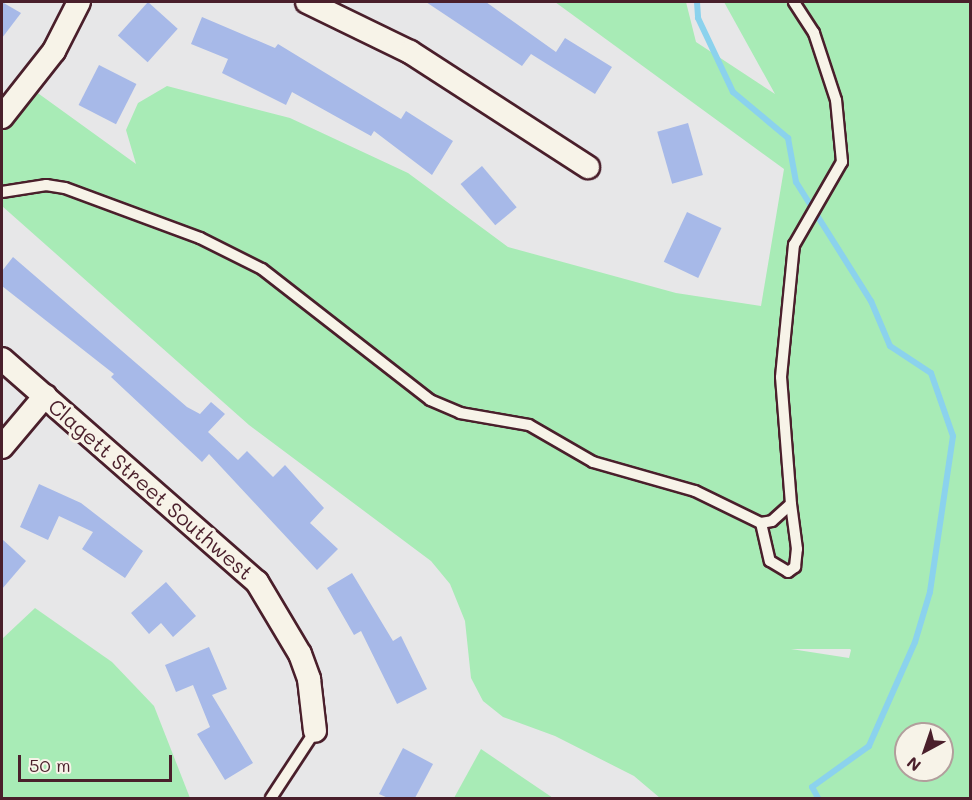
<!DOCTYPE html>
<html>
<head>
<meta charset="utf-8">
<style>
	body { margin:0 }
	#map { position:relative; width:972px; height:800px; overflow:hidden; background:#e7e7e8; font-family:Mali,sans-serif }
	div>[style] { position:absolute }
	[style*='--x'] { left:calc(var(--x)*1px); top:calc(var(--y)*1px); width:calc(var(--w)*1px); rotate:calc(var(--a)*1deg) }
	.green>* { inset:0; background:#a8ebb6 }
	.stream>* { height:6px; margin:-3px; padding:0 3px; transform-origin:3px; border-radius:3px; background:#8bd2ed }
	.building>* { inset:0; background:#a7b9e8; transform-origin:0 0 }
	.roads { filter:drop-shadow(2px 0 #4a1f2b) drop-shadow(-2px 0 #4a1f2b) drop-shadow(0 2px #4a1f2b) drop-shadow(0 -2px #4a1f2b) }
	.service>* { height:10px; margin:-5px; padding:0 5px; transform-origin:5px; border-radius:5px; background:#f7f3e8 }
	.minor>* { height:22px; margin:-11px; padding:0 11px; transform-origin:11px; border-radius:11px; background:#f7f3e8 }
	span { translate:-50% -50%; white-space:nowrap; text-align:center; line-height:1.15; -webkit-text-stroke:6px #f7f3e8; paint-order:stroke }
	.street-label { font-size:21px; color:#4a1f2b }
	.frame { position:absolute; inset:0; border:3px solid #4a1f2b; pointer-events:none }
	.north { position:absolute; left:894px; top:722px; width:60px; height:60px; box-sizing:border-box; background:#f7f3e8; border:2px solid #b29e9c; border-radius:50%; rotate:220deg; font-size:16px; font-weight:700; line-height:24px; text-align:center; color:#4a1f2b }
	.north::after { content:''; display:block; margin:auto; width:21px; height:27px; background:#4a1f2b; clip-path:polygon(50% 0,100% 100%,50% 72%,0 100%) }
	.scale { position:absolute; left:18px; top:755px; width:154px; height:27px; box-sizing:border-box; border:3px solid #4a1f2b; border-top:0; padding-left:8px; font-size:18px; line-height:21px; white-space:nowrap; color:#4a1f2b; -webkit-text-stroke:4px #f7f3e8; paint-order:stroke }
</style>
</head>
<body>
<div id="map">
	<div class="green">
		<i style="clip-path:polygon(evenodd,555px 2px,686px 2px,696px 42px,775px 94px,724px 2px,970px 2px,970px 798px,660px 798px,634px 776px,555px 736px,503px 717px,483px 701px,471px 678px,465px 621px,450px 584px,431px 561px,249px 425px,2px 206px,2px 117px,28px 86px,136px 164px,126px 130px,138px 103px,167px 86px,290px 118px,408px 173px,508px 247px,676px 293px,761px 306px,784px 169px,555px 2px,791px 649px,850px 649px,851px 650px,849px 658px,791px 649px,555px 2px,906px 734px,942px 734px,942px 770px,906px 770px,906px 734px)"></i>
		<i style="clip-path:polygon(35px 608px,112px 662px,154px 706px,190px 798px,2px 798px,2px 639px)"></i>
		<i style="clip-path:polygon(481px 749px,553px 798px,454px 798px)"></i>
	</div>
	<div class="stream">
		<i style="--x:697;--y:2;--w:16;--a:86"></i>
		<i style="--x:698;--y:18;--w:82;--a:64.7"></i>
		<i style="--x:733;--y:92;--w:72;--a:39.9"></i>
		<i style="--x:788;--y:138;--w:45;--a:79.7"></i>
		<i style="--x:796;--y:182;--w:141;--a:57.8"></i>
		<i style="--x:871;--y:301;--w:49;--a:67.1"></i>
		<i style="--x:890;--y:346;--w:49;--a:33.4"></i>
		<i style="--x:931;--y:373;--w:67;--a:70.8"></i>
		<i style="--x:953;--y:436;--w:158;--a:98.4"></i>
		<i style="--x:930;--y:592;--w:52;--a:106.7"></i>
		<i style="--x:915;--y:642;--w:114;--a:113.9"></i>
		<i style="--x:869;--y:746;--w:70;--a:144.3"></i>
		<i style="--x:812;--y:787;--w:13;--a:61"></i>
	</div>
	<div class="building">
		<i style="clip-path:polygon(2px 2px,21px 13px,2px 38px)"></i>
		<i style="left:148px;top:2px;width:40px;height:45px;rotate:42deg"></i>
		<i style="clip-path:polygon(426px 2px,486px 2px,556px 52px,565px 38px,612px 67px,595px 94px,531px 54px,522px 66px)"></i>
		<i style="clip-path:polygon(202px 17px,275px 48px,278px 44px,401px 119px,406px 111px,453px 141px,432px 175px,374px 131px,371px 136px,292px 92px,286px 105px,222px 73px,228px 59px,191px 44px)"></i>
		<i style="left:99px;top:65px;width:42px;height:45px;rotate:27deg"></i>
		<i style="left:688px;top:123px;width:54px;height:32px;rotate:74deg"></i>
		<i style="left:482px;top:166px;width:54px;height:28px;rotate:50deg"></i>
		<i style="left:687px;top:212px;width:38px;height:55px;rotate:25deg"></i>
		<i style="clip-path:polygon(13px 257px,187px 407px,200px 414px,211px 402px,225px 414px,208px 432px,238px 460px,247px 451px,273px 477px,285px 465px,324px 508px,310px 523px,338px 549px,317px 570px,209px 454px,202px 462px,111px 377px,114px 374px,2px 286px,2px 271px)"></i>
		<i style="clip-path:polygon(39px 484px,81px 503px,143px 551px,125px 578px,82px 549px,93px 532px,59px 516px,48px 540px,20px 527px)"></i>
		<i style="clip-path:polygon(2px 539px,26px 561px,2px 589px)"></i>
		<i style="clip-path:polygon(352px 573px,393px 641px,401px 636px,427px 689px,397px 704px,361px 631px,354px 635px,327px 588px)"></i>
		<i style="clip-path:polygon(166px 582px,196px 616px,173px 637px,161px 623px,149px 634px,131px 613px)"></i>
		<i style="clip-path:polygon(209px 647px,227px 689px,212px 695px,253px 763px,225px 780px,197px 734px,210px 727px,193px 685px,176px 692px,165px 665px)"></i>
		<i style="clip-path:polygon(403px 748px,433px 764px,415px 798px,388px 798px,379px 794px)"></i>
	</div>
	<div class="roads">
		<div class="service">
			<i style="--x:2;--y:192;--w:45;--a:-9"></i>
			<i style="--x:46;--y:185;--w:19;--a:9"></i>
			<i style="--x:65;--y:188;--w:144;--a:20.3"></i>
			<i style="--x:200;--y:238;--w:69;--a:26.6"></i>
			<i style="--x:262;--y:269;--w:213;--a:37.9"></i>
			<i style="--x:430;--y:400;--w:33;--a:23"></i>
			<i style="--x:460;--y:413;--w:70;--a:9.9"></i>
			<i style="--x:529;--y:425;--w:74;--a:30"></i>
			<i style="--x:593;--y:462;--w:106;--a:15.9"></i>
			<i style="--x:695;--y:491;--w:73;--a:25.9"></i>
			<i style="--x:761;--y:523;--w:11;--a:-10"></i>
			<i style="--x:772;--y:521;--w:25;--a:-42"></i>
			<i style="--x:791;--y:504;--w:127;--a:-94.5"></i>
			<i style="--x:781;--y:377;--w:133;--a:-84.4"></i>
			<i style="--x:794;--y:245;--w:96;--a:-60"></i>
			<i style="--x:842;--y:162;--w:62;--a:-95.5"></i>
			<i style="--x:836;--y:100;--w:71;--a:-108.2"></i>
			<i style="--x:814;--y:33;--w:37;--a:-123"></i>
			<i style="--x:761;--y:523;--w:39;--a:77"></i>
			<i style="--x:770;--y:561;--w:21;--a:31"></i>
			<i style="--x:788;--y:572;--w:9;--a:-36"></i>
			<i style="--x:795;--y:567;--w:18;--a:-84"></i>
			<i style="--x:797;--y:549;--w:45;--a:-97.6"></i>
			<i style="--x:271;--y:798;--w:80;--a:-56.7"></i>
		</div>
		<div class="minor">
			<i style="--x:307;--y:2;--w:114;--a:25.9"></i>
			<i style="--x:410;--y:52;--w:212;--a:32.9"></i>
			<i style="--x:2;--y:117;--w:84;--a:-51.8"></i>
			<i style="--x:54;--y:51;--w:55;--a:-63"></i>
			<i style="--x:2;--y:359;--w:339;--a:41.2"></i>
			<i style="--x:257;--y:582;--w:84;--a:59.2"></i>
			<i style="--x:300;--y:654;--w:27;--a:70"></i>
			<i style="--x:309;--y:679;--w:52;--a:83.4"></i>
			<i style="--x:2;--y:447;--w:67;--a:-49.9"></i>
		</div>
	</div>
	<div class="street-label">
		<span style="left:151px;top:489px;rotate:41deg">Clagett Street Southwest</span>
	</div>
	<div class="frame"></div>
	<div class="north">N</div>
	<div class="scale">50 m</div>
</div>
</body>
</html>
